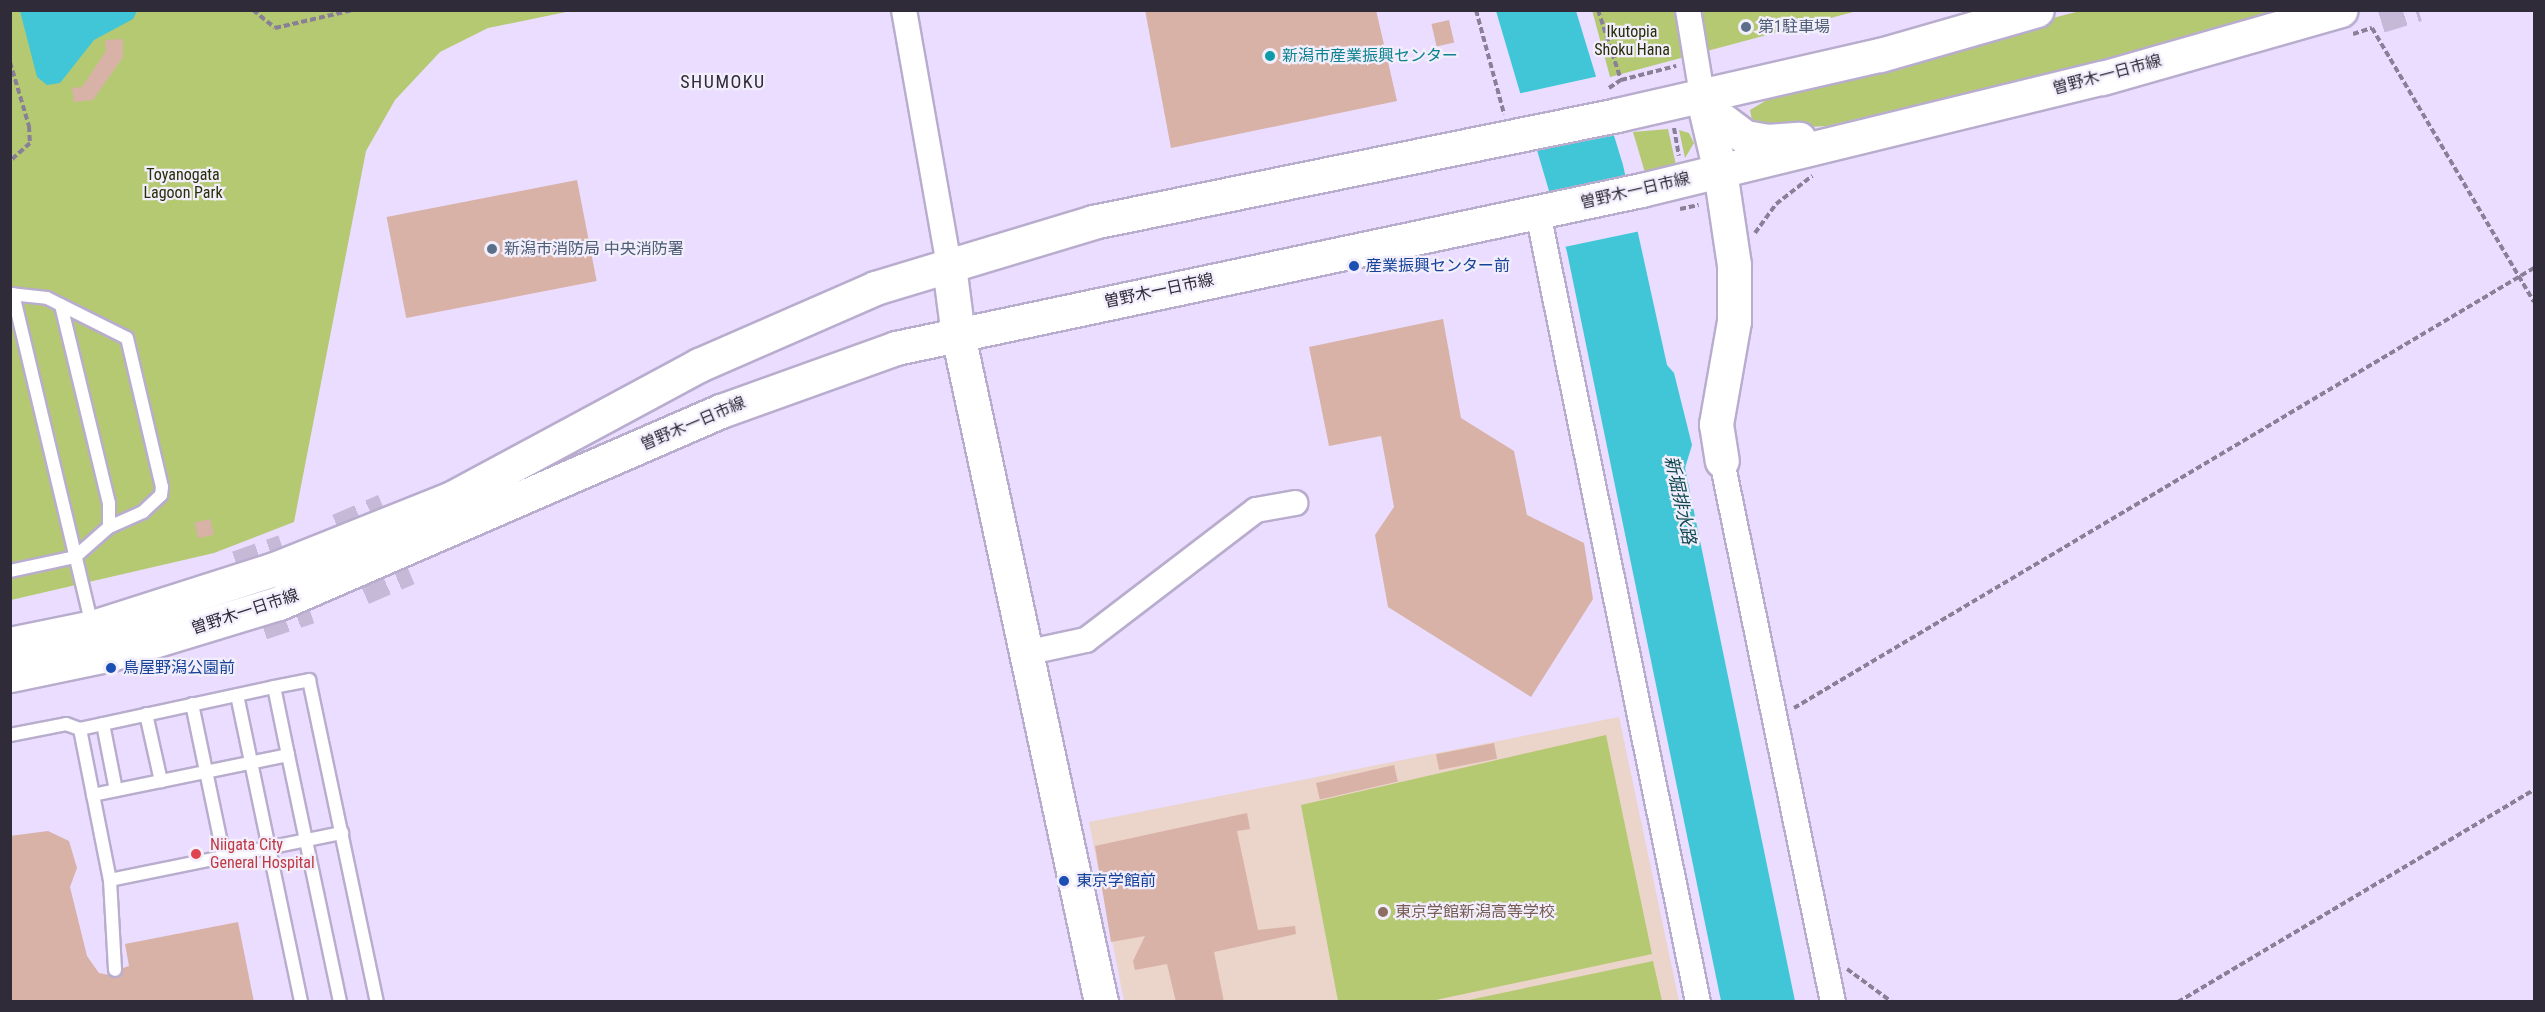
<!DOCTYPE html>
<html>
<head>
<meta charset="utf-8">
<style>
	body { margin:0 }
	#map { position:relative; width:2545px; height:1012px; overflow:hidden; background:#eaddff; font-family:"Roboto Condensed","Noto Sans JP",sans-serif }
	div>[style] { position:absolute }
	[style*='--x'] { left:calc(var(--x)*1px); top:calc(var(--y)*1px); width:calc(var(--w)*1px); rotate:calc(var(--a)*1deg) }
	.education>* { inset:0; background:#ebd4c9 }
	.green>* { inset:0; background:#b4c972 }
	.water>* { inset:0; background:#40c6d7 }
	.pier>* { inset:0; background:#eaddff; transform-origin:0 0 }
	.building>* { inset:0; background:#d8b1a7; transform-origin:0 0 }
	.street-tunnel>* { height:24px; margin-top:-12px; transform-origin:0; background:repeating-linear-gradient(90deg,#c5b9d7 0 24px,transparent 0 36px) }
	.path>* { height:4px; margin-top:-2px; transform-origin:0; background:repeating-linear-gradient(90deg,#898097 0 6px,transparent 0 9px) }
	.roads { filter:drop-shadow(2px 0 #b9adce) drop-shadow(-2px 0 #b9adce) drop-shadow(0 2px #b9adce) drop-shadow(0 -2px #b9adce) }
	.lane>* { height:12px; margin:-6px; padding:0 6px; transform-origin:6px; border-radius:6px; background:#fff }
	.street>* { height:24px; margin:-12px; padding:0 12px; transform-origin:12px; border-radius:12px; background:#fff }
	.secondary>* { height:33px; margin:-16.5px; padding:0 16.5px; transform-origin:16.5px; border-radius:16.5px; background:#fff }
	.dots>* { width:16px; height:16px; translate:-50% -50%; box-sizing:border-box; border:3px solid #f3eefc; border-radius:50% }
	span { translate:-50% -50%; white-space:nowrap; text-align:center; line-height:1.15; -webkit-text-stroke:4.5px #f3eefc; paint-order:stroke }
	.service-label { font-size:16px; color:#4e5e75 }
	.left { translate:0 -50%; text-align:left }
	.park-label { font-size:16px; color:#272f09 }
	.culture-label { font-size:16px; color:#0d838f }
	.street-label { font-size:16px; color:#302b38 }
	.transit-label { font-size:16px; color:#164399 }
	.health-label { font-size:16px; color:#be3a42 }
	.education-label { font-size:16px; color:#785e54 }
	.neighbourhood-label { font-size:18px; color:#302b38; letter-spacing:1.5px }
	.water-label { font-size:18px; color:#0f4950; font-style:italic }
	.frame { position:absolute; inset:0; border:12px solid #302b38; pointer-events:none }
</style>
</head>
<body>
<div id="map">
	<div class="education">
		<i style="clip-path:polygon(1619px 717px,1679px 1001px,1124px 1001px,1089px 822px)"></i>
	</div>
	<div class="green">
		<i style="clip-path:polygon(1592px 10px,1857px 11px,1610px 77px)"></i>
		<i style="clip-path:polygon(11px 11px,571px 11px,488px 28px,440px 52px,395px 100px,366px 151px,294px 522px,214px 553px,11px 600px)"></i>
		<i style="clip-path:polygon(2080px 11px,2308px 11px,1827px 126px,1754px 130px,1750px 110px,1792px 85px)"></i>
		<i style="clip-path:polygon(1668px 129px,1676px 165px,1646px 176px,1633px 132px)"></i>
		<i style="clip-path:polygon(1679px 130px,1689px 133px,1694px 143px,1685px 158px)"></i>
		<i style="clip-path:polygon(1606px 735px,1652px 954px,1431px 1001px,1338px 1001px,1301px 805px)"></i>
		<i style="clip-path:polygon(1653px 961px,1662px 1001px,1464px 1001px)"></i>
	</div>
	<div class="water">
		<i style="clip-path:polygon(20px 11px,20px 10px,137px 11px,133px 19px,94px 40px,60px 83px,47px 85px,37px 77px)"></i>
		<i style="clip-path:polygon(1496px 11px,1576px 11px,1623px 165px,1667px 365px,1674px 373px,1692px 445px,1685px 468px,1795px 1001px,1721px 1001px,1567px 252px)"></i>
	</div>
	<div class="pier">
		<i style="clip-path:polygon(1599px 76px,1617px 135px,1534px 151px,1517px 94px)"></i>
		<i style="left:1630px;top:181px;width:51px;height:84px;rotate:78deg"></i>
	</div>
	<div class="building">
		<i style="clip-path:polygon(1145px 10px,1376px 10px,1397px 101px,1171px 148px)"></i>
		<i style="left:1449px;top:20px;width:23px;height:18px;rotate:77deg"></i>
		<i style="clip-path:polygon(123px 39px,123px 57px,93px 100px,74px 102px,72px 88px,82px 87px,106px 51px,105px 40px)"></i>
		<i style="left:577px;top:180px;width:103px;height:194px;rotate:79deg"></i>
		<i style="clip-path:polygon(1443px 319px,1461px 418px,1514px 451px,1527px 515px,1584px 543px,1593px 599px,1531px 697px,1388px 607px,1375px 535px,1394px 507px,1381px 436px,1329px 446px,1309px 347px)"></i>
		<i style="left:210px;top:519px;width:16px;height:16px;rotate:76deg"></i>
		<i style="left:1494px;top:743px;width:16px;height:59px;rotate:79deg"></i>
		<i style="left:1394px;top:765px;width:17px;height:80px;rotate:77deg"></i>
		<i style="clip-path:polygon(1247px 813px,1250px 829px,1237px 831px,1258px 930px,1295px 926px,1296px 934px,1214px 952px,1224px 1002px,1176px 1002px,1167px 964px,1135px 970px,1133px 961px,1145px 936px,1111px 942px,1095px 846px)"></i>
		<i style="clip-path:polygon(48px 831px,69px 841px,77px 868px,70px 887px,87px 956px,99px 973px,120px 977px,123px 968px,129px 966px,125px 944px,238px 922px,254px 1002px,10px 1002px,10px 836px)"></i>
	</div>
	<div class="street-tunnel">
		<i style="--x:2381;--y:21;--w:39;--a:-17"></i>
		<i style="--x:337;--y:526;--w:50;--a:-23.5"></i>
		<i style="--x:236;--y:563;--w:49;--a:-19.2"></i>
		<i style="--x:364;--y:593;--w:50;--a:-23.5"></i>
		<i style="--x:263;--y:628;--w:50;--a:-18.8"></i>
	</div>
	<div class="path">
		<i style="--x:253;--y:10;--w:28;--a:39"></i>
		<i style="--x:275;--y:28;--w:80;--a:-13"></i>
		<i style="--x:1476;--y:10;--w:108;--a:74.9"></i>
		<i style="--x:1598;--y:10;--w:74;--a:71.8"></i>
		<i style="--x:2353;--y:34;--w:20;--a:-18"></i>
		<i style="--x:2372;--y:28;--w:318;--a:59.4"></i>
		<i style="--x:10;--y:62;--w:67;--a:73.5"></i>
		<i style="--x:29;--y:126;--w:17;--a:87"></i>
		<i style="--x:30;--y:143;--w:27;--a:138"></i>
		<i style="--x:1609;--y:88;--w:14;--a:-34"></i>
		<i style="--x:1621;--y:80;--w:57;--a:-14.3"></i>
		<i style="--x:1674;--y:128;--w:28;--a:80"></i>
		<i style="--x:1680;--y:209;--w:19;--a:-12"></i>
		<i style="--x:1755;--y:233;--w:36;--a:-54"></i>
		<i style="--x:1776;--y:204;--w:46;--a:-37.9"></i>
		<i style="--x:1794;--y:708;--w:861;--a:-30.74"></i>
		<i style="--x:1847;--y:969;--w:56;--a:36.3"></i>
		<i style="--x:2178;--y:1002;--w:414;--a:-30.8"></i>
	</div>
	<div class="roads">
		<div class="lane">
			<i style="--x:10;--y:294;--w:37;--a:6"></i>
			<i style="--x:47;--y:298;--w:89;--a:26.6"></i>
			<i style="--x:127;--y:338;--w:153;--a:76.8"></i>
			<i style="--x:162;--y:487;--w:8;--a:97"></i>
			<i style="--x:161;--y:495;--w:25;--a:137"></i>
			<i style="--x:143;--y:512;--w:37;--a:156"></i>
			<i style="--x:109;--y:527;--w:45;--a:138.6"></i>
			<i style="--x:75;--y:557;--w:66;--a:167.8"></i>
			<i style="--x:13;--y:294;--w:341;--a:76.6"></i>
			<i style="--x:61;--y:305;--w:204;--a:76.4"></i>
			<i style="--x:109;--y:503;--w:24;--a:90"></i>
			<i style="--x:274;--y:687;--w:36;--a:-11"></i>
			<i style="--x:309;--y:680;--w:329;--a:78.1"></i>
			<i style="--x:237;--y:695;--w:314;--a:78.2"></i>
			<i style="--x:192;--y:704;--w:156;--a:78.2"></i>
			<i style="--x:146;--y:714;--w:69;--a:77.4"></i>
			<i style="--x:103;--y:724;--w:67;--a:78.9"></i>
			<i style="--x:10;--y:735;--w:57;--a:-11.1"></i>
			<i style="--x:66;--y:724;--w:15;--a:20"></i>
			<i style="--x:288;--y:755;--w:69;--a:-101.6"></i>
			<i style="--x:274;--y:687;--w:198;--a:167.8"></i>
			<i style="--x:80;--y:729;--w:154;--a:78.8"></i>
			<i style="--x:110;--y:880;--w:237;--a:-11.5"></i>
			<i style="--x:93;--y:795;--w:199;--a:-11.6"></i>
			<i style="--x:288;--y:755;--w:252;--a:78.1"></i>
			<i style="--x:110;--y:880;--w:90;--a:86.8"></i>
		</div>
		<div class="street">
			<i style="--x:904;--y:10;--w:260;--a:80"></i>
			<i style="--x:1688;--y:10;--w:86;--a:80.6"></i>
			<i style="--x:1538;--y:213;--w:805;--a:78.54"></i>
			<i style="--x:1722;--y:461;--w:552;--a:78.41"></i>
			<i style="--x:1025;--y:653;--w:62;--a:-12"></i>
			<i style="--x:1086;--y:640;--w:214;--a:-37.4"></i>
			<i style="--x:1256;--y:510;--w:40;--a:-10"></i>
		</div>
		<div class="secondary">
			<i style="--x:1702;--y:95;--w:78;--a:76.7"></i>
			<i style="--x:1720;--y:171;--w:95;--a:81.5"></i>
			<i style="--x:1734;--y:265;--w:56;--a:90"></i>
			<i style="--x:1734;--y:321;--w:105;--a:99.9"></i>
			<i style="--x:1716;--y:424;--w:37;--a:81"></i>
			<i style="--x:1705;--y:100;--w:11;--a:68"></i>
			<i style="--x:1709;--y:110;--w:45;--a:36.9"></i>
			<i style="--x:1745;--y:137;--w:22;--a:10"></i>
			<i style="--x:1767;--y:141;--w:32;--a:-4"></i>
			<i style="--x:949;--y:266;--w:70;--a:82.6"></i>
			<i style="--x:958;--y:335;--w:682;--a:77.9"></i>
			<i style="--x:10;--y:644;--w:85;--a:-11.6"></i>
			<i style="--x:93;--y:627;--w:188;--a:-17.7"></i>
			<i style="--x:272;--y:570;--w:194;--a:-21.8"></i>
			<i style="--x:452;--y:498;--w:281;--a:-28.3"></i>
			<i style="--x:699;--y:365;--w:192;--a:-23.6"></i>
			<i style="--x:875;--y:288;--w:228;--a:-16.8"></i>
			<i style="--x:1093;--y:222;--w:535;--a:-11.54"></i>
			<i style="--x:1617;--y:115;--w:270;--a:-12.9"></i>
			<i style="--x:1880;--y:55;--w:163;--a:-16"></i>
			<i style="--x:10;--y:675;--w:103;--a:-11.7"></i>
			<i style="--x:111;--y:654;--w:176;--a:-16.9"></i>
			<i style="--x:279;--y:603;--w:482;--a:-23.5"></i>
			<i style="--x:721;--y:411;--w:186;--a:-19.8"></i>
			<i style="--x:896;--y:348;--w:762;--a:-11.97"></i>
			<i style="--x:1641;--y:190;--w:474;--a:-13.7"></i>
			<i style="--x:2102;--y:78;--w:248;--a:-15.9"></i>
		</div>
	</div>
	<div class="dots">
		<i style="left:1746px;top:27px;background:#5c6f8a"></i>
		<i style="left:1270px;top:56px;background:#0f9aa8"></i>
		<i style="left:492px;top:249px;background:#5c6f8a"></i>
		<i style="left:1354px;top:266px;background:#1a4fb4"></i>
		<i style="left:111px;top:668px;background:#1a4fb4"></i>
		<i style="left:196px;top:854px;background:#e0444e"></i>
		<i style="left:1064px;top:881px;background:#1a4fb4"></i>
		<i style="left:1383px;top:912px;background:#8d6e63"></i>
	</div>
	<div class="service-label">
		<span class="left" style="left:1758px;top:27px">第1駐車場</span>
		<span class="left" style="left:504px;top:249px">新潟市消防局 中央消防署</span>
	</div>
	<div class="park-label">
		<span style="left:1632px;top:41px">Ikutopia<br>Shoku Hana</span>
		<span style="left:183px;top:184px">Toyanogata<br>Lagoon Park</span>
	</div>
	<div class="culture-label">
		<span class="left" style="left:1282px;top:56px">新潟市産業振興センター</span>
	</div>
	<div class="street-label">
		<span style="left:2107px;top:75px;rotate:-15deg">曽野木一日市線</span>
		<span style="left:1635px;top:191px;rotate:-13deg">曽野木一日市線</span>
		<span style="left:1159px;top:291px;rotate:-12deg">曽野木一日市線</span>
		<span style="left:693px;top:424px;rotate:-23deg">曽野木一日市線</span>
		<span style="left:245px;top:612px;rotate:-18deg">曽野木一日市線</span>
	</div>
	<div class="transit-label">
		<span class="left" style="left:1366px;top:266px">産業振興センター前</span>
		<span class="left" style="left:123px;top:668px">鳥屋野潟公園前</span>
		<span class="left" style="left:1076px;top:881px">東京学館前</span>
	</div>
	<div class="health-label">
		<span class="left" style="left:210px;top:854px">Niigata City<br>General Hospital</span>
	</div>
	<div class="education-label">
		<span class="left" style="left:1395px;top:912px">東京学館新潟高等学校</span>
	</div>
	<div class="neighbourhood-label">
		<span style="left:723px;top:82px">SHUMOKU</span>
	</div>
	<div class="water-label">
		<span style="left:1680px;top:500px;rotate:78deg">新堀排水路</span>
	</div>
	<div class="frame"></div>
</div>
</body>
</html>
